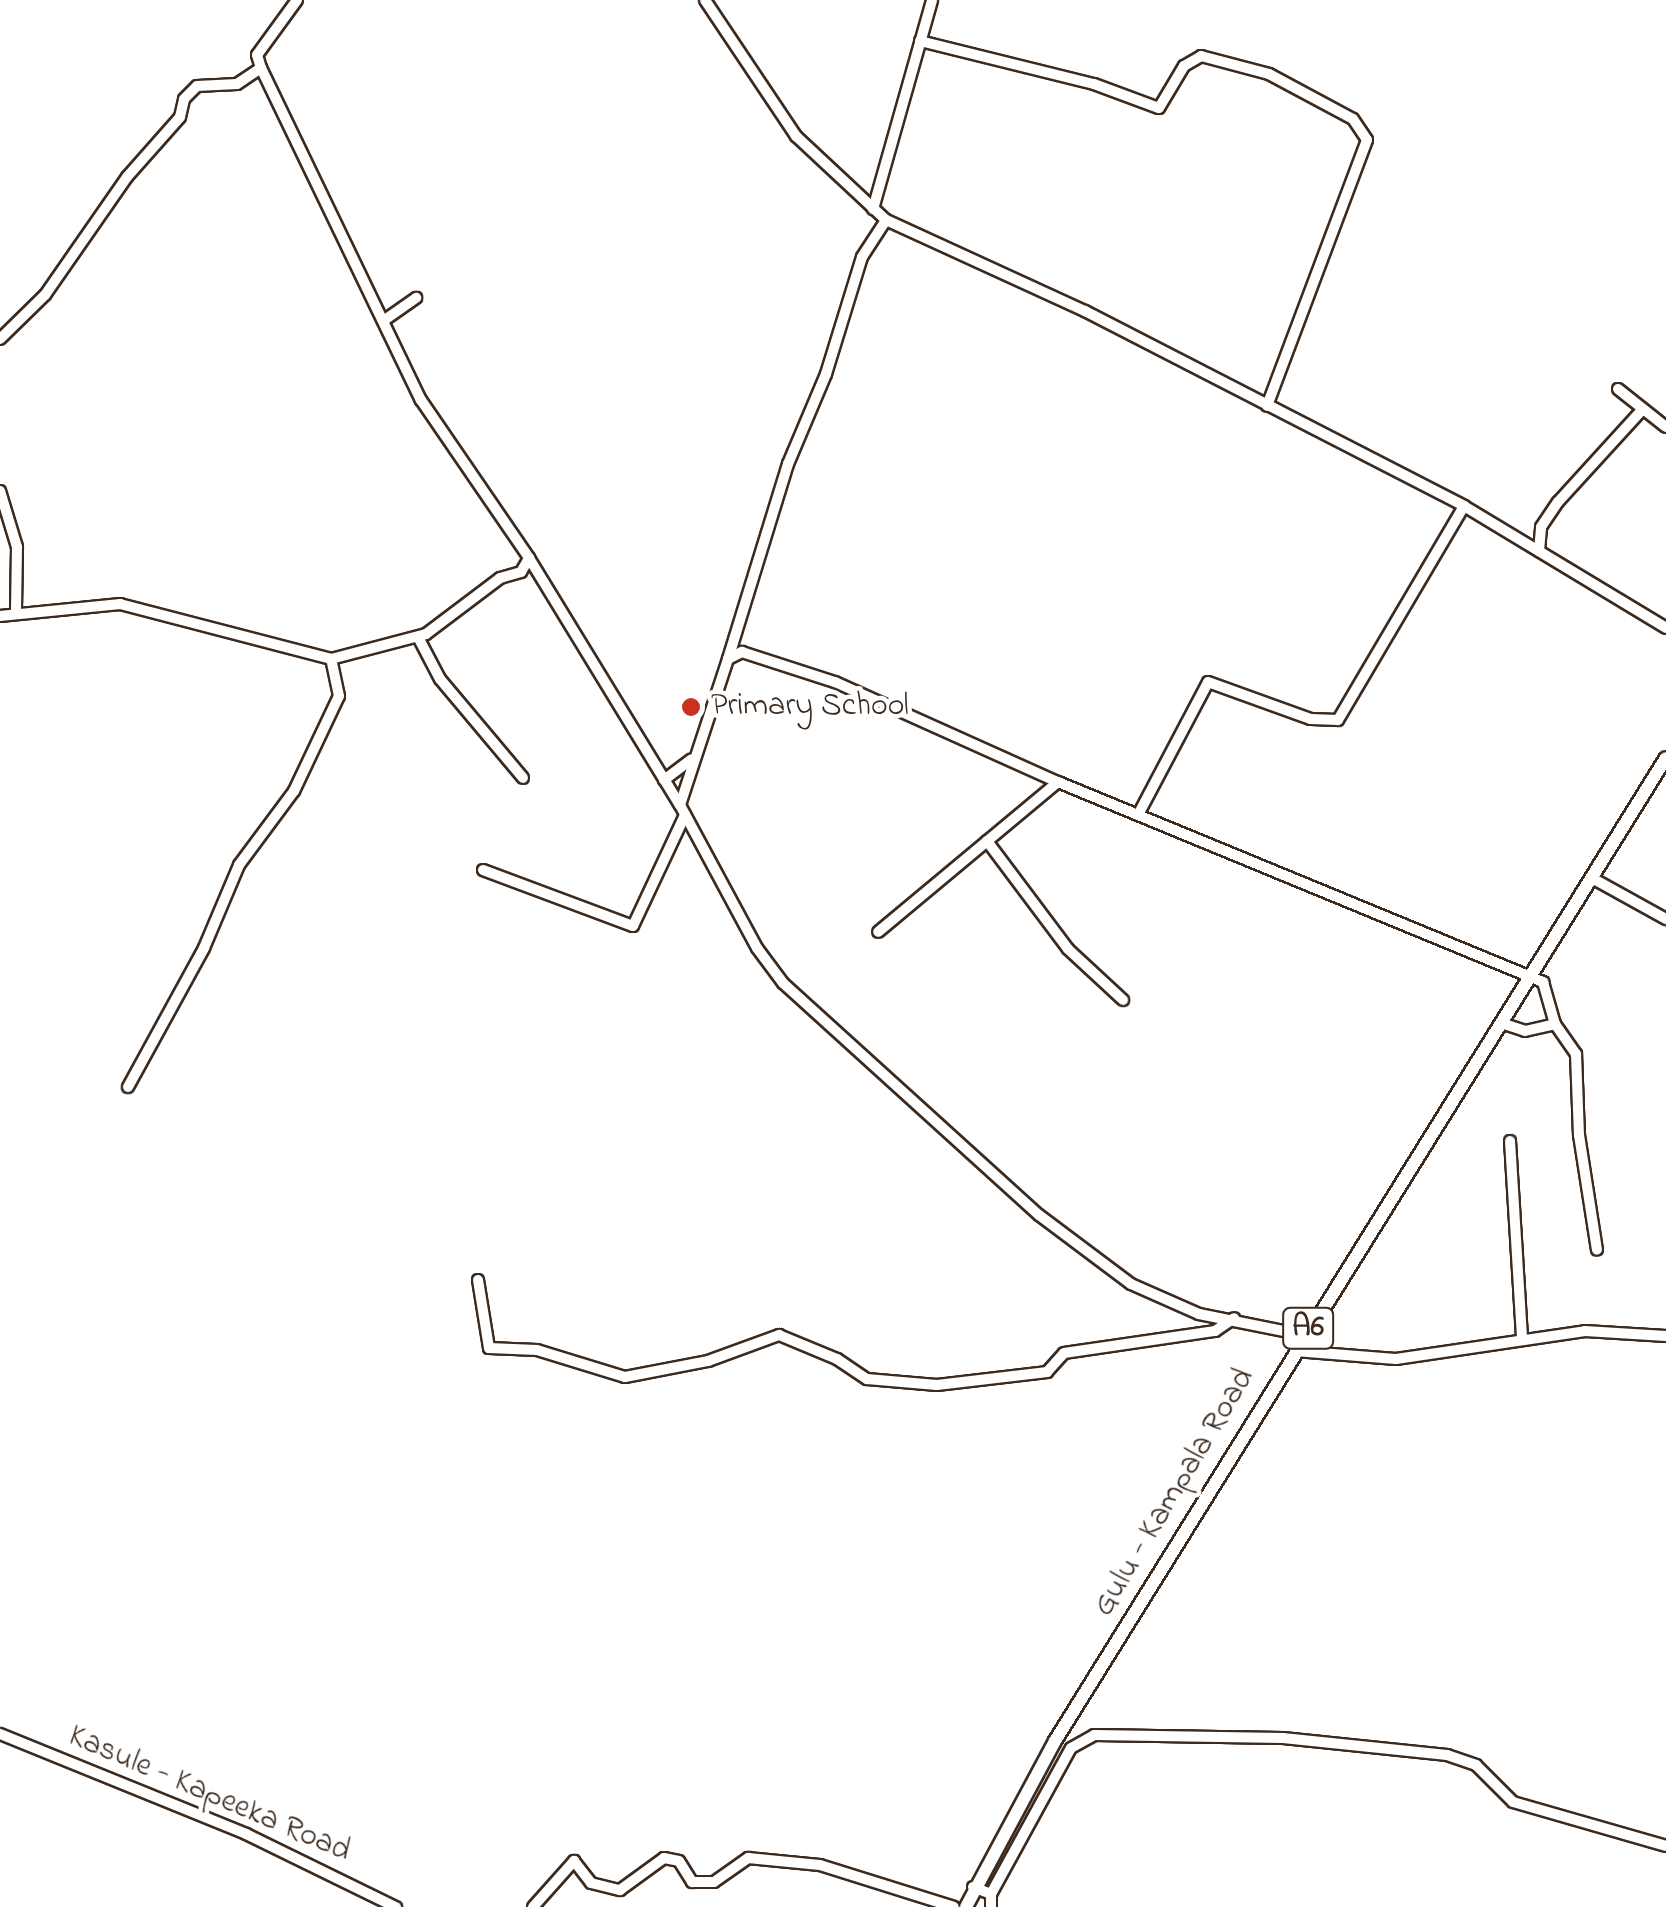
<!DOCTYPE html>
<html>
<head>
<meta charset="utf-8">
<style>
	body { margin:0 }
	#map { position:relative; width:1666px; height:1907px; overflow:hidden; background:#fff; font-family:"Indie Flower",sans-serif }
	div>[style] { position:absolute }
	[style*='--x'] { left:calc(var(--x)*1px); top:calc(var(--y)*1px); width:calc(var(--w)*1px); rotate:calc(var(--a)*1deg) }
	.roads { filter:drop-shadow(2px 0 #3b2a1e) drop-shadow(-2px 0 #3b2a1e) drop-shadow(0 2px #3b2a1e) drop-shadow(0 -2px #3b2a1e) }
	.minor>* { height:10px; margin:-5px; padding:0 5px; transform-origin:5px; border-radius:5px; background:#fff }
	.major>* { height:12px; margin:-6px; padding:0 6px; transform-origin:6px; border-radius:6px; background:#fff }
	.dots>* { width:28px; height:28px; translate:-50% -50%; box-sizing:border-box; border:5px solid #fff; border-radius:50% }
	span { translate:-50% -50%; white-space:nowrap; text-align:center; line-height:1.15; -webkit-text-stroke:9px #fff; paint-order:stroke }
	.shield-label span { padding:2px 8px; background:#fff; border:2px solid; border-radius:8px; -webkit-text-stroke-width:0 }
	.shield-label { font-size:30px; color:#3b2a1e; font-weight:700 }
	.poi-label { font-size:32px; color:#3b2a1e }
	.left { translate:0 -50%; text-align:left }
	.street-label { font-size:32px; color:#3b2a1e }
</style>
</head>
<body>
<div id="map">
	<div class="roads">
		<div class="minor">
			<i style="--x:297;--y:0;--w:68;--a:126"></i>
			<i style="--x:257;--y:55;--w:14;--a:73"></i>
			<i style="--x:261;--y:68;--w:369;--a:64.3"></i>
			<i style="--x:421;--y:400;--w:191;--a:55.6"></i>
			<i style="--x:529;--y:558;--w:289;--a:58.6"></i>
			<i style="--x:680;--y:805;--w:162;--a:61.7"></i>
			<i style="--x:757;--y:948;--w:44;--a:53.4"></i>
			<i style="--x:783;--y:983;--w:345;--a:42.2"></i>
			<i style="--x:1039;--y:1215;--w:115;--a:36.9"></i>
			<i style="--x:1131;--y:1284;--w:74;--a:23.8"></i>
			<i style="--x:1199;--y:1314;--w:106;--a:11.4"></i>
			<i style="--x:705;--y:0;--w:164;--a:56.2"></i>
			<i style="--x:796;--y:136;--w:123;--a:43"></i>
			<i style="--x:886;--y:220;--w:219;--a:24.6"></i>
			<i style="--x:1085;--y:311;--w:426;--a:27.2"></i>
			<i style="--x:1464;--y:506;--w:236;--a:31.1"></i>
			<i style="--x:920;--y:41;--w:179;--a:13.9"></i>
			<i style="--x:1094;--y:84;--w:69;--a:20.3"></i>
			<i style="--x:1159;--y:108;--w:49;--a:-59.2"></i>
			<i style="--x:1184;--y:66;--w:20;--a:-30"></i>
			<i style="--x:1201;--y:56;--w:70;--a:14.8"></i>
			<i style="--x:1269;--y:74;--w:95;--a:28.2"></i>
			<i style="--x:1353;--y:119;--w:25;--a:56"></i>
			<i style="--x:1367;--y:140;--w:284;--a:110.6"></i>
			<i style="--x:873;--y:209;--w:217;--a:-74.2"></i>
			<i style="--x:386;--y:319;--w:37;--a:-35"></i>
			<i style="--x:0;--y:339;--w:63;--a:-44.4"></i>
			<i style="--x:45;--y:295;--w:144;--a:-55.2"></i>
			<i style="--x:127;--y:177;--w:80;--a:-48.5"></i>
			<i style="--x:180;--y:117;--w:18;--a:-77"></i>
			<i style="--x:184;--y:99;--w:18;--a:-45"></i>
			<i style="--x:197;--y:86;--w:40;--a:-2.9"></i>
			<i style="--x:237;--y:84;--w:29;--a:-34"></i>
			<i style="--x:1618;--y:389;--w:61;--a:38.4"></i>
			<i style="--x:0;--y:491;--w:59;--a:73.1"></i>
			<i style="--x:17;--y:547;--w:64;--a:90.9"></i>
			<i style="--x:1539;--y:551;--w:24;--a:-85"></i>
			<i style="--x:1541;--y:527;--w:30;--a:-56"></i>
			<i style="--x:1558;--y:502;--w:125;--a:-47.6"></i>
			<i style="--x:0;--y:616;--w:121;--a:-5.7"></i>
			<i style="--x:120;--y:604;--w:218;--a:14.6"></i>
			<i style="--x:418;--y:637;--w:47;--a:62.4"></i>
			<i style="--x:440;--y:679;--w:129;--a:50"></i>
			<i style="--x:728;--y:659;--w:204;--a:-72.9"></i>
			<i style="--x:788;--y:464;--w:98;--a:-67.1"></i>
			<i style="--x:826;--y:374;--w:122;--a:-72.9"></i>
			<i style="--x:862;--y:257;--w:44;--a:-57"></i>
			<i style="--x:664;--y:780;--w:34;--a:-37"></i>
			<i style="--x:1058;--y:782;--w:525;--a:22.41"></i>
			<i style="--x:1543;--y:982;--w:44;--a:74.1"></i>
			<i style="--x:1555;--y:1024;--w:37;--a:55"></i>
			<i style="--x:1576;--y:1054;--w:81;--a:87.9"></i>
			<i style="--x:1579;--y:1135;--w:116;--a:81.1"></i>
			<i style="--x:680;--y:805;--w:154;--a:-71.8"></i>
			<i style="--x:728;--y:659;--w:16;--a:-27"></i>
			<i style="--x:742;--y:652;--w:98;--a:17.9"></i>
			<i style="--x:835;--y:682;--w:244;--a:24.2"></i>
			<i style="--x:1058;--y:782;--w:234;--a:140.2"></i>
			<i style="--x:1138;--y:815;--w:150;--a:-62.2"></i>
			<i style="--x:1208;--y:682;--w:109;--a:19.8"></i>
			<i style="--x:1311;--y:719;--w:27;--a:2"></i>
			<i style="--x:1338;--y:720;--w:248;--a:-59.5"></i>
			<i style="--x:987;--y:841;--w:135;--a:53.1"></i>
			<i style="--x:1068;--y:949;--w:75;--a:42.8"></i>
			<i style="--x:483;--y:870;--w:160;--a:20.5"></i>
			<i style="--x:633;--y:926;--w:123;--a:-64.9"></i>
			<i style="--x:1592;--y:878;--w:85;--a:29"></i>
			<i style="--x:1501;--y:1023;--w:25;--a:18"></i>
			<i style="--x:1525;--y:1031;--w:31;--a:-13"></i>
			<i style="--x:128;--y:1087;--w:158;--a:-61.3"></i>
			<i style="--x:204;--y:948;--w:90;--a:-67.1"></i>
			<i style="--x:239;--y:865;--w:92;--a:-53.4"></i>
			<i style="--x:294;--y:791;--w:105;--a:-64.7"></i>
			<i style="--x:339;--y:696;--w:38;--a:-102"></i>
			<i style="--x:331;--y:659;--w:98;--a:-14.7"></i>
			<i style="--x:426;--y:634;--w:93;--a:-37.1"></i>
			<i style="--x:500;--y:578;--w:22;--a:-16"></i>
			<i style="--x:521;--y:572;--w:16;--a:-60"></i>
			<i style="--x:1510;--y:1141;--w:198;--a:86.5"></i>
			<i style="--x:478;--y:1280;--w:69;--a:80.8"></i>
			<i style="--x:489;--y:1348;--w:48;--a:2.4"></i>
			<i style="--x:537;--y:1350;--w:92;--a:17.1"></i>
			<i style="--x:625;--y:1377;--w:85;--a:-10.9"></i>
			<i style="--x:708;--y:1361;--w:76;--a:-20.1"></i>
			<i style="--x:779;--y:1335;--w:63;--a:22.5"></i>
			<i style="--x:837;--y:1359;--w:36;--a:34"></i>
			<i style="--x:867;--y:1379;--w:70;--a:4.9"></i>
			<i style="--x:937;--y:1385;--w:111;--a:-6.7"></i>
			<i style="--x:1047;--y:1372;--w:25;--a:-48"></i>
			<i style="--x:1064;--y:1353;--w:153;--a:-8.3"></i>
			<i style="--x:1215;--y:1331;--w:23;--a:-34"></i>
			<i style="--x:1295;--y:1351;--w:101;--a:4.5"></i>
			<i style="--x:1396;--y:1359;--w:191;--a:-8.4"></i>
			<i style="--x:1585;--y:1331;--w:81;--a:3.5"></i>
			<i style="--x:0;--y:1734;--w:266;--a:22.1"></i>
			<i style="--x:246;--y:1834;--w:167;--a:26"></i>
			<i style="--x:973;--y:1887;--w:19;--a:21"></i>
			<i style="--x:991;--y:1894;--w:13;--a:90"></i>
			<i style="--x:991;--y:1894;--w:166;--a:-61.3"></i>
			<i style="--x:1071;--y:1748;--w:26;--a:-29"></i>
			<i style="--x:1094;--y:1735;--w:189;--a:0.9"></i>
			<i style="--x:1283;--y:1738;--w:165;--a:5.9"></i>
			<i style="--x:1447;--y:1755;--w:31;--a:19"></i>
			<i style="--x:1476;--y:1765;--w:52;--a:45"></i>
			<i style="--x:1513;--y:1802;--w:159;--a:16"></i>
			<i style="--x:533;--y:1907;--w:62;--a:-48.3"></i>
			<i style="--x:574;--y:1861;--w:28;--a:52"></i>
			<i style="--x:591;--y:1883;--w:30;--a:14"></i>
			<i style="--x:620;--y:1890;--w:54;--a:-36"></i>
			<i style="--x:664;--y:1858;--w:15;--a:11"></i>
			<i style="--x:679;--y:1861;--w:25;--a:58"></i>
			<i style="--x:692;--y:1882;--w:22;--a:0"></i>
			<i style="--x:714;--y:1882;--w:42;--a:-35.2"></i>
			<i style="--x:748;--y:1858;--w:72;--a:5.6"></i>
			<i style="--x:820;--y:1865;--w:140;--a:17.4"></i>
		</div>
		<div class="major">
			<i style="--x:966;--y:1907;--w:188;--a:-61.8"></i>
			<i style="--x:1055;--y:1741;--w:1157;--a:-58.14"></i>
		</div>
	</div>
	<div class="dots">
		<i style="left:691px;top:707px;background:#c8321e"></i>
	</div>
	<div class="shield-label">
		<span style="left:1308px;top:1328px">A6</span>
	</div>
	<div class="poi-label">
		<span class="left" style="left:711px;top:707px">Primary School</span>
	</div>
	<div class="street-label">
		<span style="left:1175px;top:1493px;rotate:-59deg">Gulu - Kampala Road</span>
		<span style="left:209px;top:1795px;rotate:23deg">Kasule - Kapeeka Road</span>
	</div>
</div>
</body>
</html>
